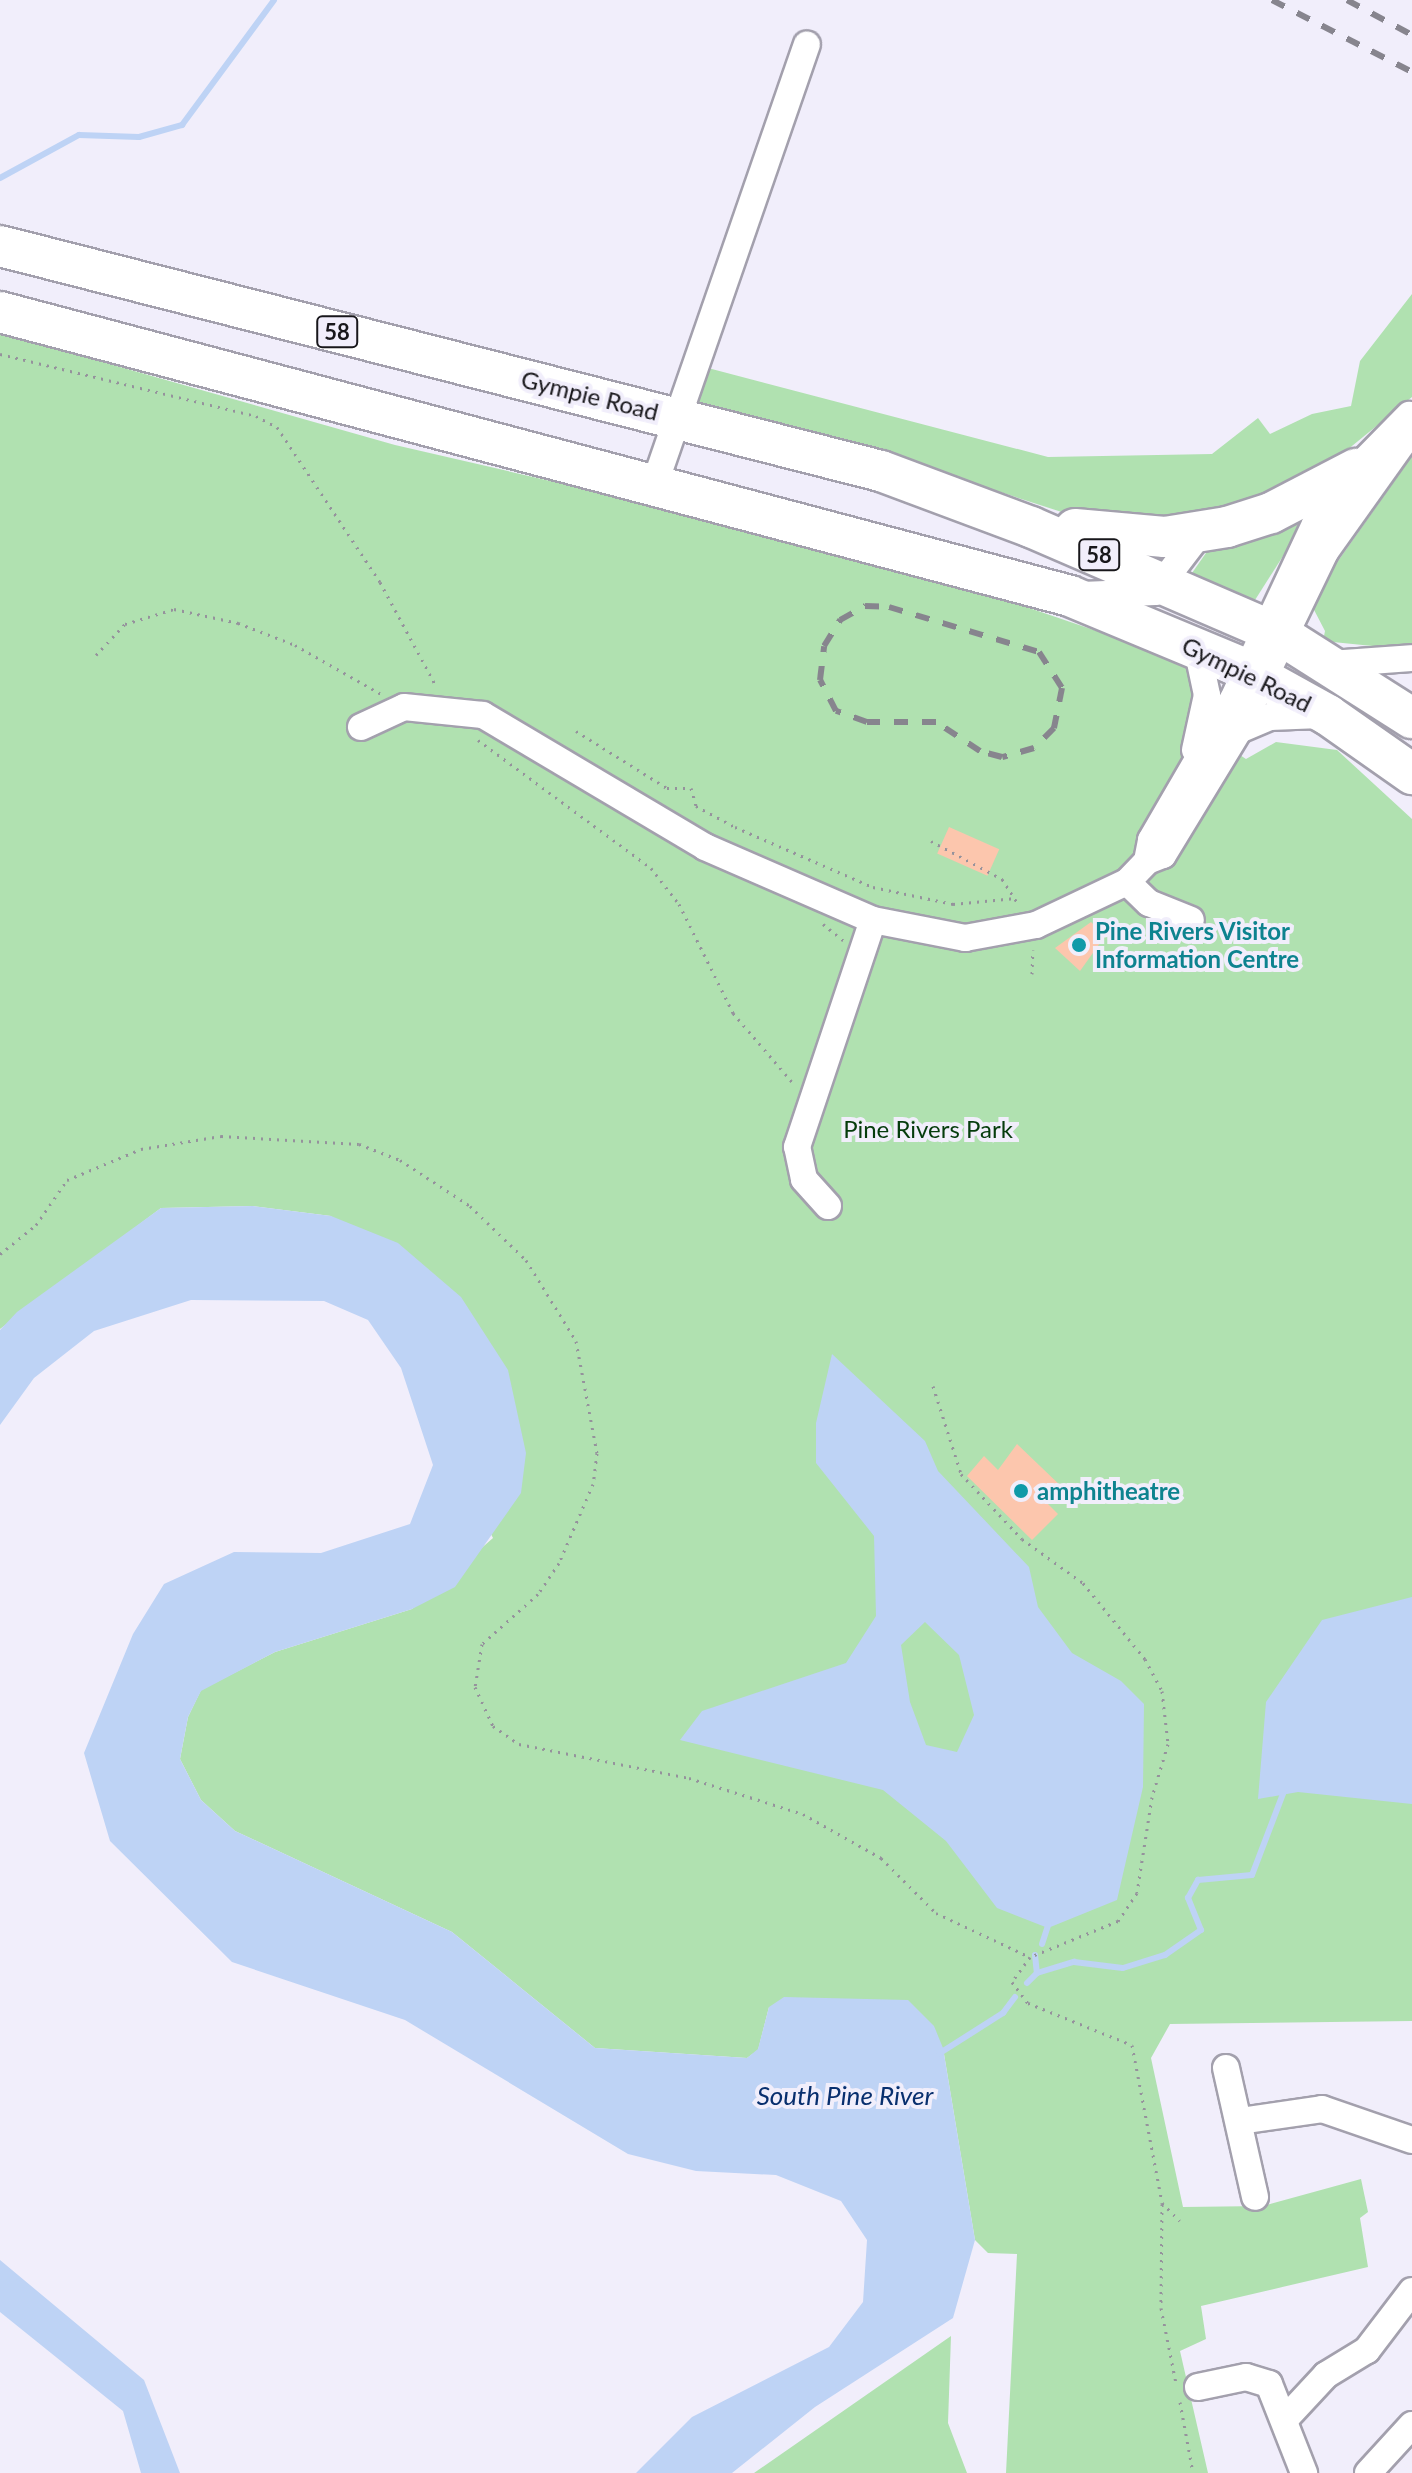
<!DOCTYPE html>
<html>
<head>
<meta charset="utf-8">
<style>
	body { margin:0 }
	#map { position:relative; width:1412px; height:2473px; overflow:hidden; background:#f1eefb; font-family:Lato,sans-serif }
	div>[style] { position:absolute }
	[style*='--x'] { left:calc(var(--x)*1px); top:calc(var(--y)*1px); width:calc(var(--w)*1px); rotate:calc(var(--a)*1deg) }
	.green>* { inset:0; background:#b0e1b0 }
	.water>* { inset:0; background:#bed3f5 }
	.stream>* { height:6px; margin:-3px; padding:0 3px; transform-origin:3px; border-radius:3px; background:#bed3f5 }
	.building>* { inset:0; background:#fcc6ad; transform-origin:0 0 }
	.path>* { height:3px; margin-top:-1.5px; transform-origin:0; background:repeating-linear-gradient(90deg,#95929c 0 2px,transparent 0 8px) }
	.roads { filter:drop-shadow(2px 0 #a3a0ad) drop-shadow(-2px 0 #a3a0ad) drop-shadow(0 2px #a3a0ad) drop-shadow(0 -2px #a3a0ad) }
	.minor>* { height:26px; margin:-13px; padding:0 13px; transform-origin:13px; border-radius:13px; background:#fff }
	.highway>* { height:40px; margin:-20px; padding:0 20px; transform-origin:20px; border-radius:20px; background:#fff }
	.rail>* { height:6px; margin-top:-3px; transform-origin:0; background:repeating-linear-gradient(90deg,#87858e 0 14px,transparent 0 28px) }
	.dots>* { width:22px; height:22px; translate:-50% -50%; box-sizing:border-box; border:4px solid #f1eefb; border-radius:50% }
	span { translate:-50% -50%; white-space:nowrap; text-align:center; line-height:1.15; -webkit-text-stroke:8px #f1eefb; paint-order:stroke }
	.shield-label span { padding:2px 6px; background:#f1eefb; border:2px solid; border-radius:6px; -webkit-text-stroke-width:0 }
	.shield-label { font-size:22px; color:#18171b; font-weight:700 }
	.street-label { font-size:24px; color:#18171b }
	.culture-label { font-size:24px; color:#0d838f; font-weight:700 }
	.left { translate:0 -50%; text-align:left }
	.park-label { font-size:24px; color:#053c0c }
	.water-label { font-size:26px; color:#082f6e; font-style:italic }
</style>
</head>
<body>
<div id="map">
	<div class="green">
		<i style="clip-path:polygon(1412px 294px,1412px 397px,1314px 477px,1218px 519px,1083px 519px,850px 443px,692px 400px,708px 368px,1048px 457px,1212px 454px,1258px 418px,1270px 434px,1312px 414px,1351px 406px,1360px 361px)"></i>
		<i style="clip-path:polygon(0 333px,395px 445px,879px 557px,1179px 659px,1198px 681px,1191px 723px,1246px 759px,1276px 742px,1337px 750px,1412px 819px,1412px 2021px,1170px 2024px,1151px 2058px,1183px 2207px,1263px 2206px,1361px 2179px,1368px 2212px,1360px 2218px,1368px 2267px,1201px 2306px,1206px 2339px,1180px 2351px,1208px 2473px,1006px 2473px,1017px 2254px,988px 2253px,975px 2240px,943px 2048px,769px 2007px,758px 2050px,747px 2058px,595px 2048px,452px 1932px,235px 1831px,201px 1800px,180px 1759px,188px 1717px,201px 1690px,275px 1652px,412px 1609px,493px 1538px,331px 1216px,253px 1206px,161px 1208px,0 1329px)"></i>
		<i style="clip-path:polygon(1412px 456px,1412px 650px,1323px 641px,1325px 631px,1312px 606px,1319px 588px)"></i>
		<i style="clip-path:polygon(1313px 509px,1255px 600px,1192px 573px,1213px 543px)"></i>
		<i style="clip-path:polygon(951px 2336px,948px 2423px,967px 2473px,754px 2473px)"></i>
	</div>
	<div class="water">
		<i style="clip-path:polygon(253px 1206px,331px 1216px,398px 1243px,461px 1297px,508px 1370px,526px 1453px,521px 1493px,455px 1587px,412px 1609px,275px 1652px,201px 1691px,188px 1717px,180px 1759px,201px 1800px,235px 1831px,452px 1932px,595px 2048px,747px 2058px,758px 2049px,769px 2007px,784px 1997px,908px 2000px,934px 2026px,943px 2048px,975px 2240px,953px 2318px,815px 2407px,732px 2473px,636px 2473px,692px 2417px,829px 2347px,863px 2302px,867px 2240px,841px 2201px,776px 2175px,696px 2171px,628px 2154px,405px 2020px,232px 1962px,110px 1841px,84px 1753px,133px 1634px,164px 1584px,234px 1552px,321px 1553px,410px 1524px,433px 1465px,401px 1368px,368px 1320px,324px 1301px,191px 1300px,94px 1331px,34px 1378px,0 1425px,0 1330px,17px 1312px,161px 1208px)"></i>
		<i style="clip-path:polygon(evenodd,832px 1354px,925px 1441px,938px 1471px,1029px 1567px,1038px 1607px,1072px 1653px,1121px 1681px,1144px 1704px,1143px 1787px,1117px 1900px,1048px 1928px,997px 1908px,946px 1841px,883px 1790px,680px 1740px,702px 1711px,846px 1663px,876px 1616px,874px 1536px,816px 1463px,816px 1423px,832px 1354px,925px 1622px,959px 1655px,974px 1715px,957px 1752px,926px 1745px,910px 1702px,901px 1645px,925px 1622px)"></i>
		<i style="clip-path:polygon(1412px 1597px,1412px 1804px,1298px 1792px,1258px 1799px,1266px 1702px,1322px 1620px)"></i>
		<i style="clip-path:polygon(0 2260px,144px 2380px,180px 2473px,141px 2473px,123px 2411px,0 2312px)"></i>
	</div>
	<div class="stream">
		<i style="--x:0;--y:178;--w:90;--a:-28.6"></i>
		<i style="--x:79;--y:135;--w:60;--a:1.9"></i>
		<i style="--x:139;--y:137;--w:45;--a:-15.6"></i>
		<i style="--x:182;--y:125;--w:155;--a:-53.6"></i>
		<i style="--x:1042;--y:1944;--w:22;--a:-72"></i>
		<i style="--x:1035;--y:1955;--w:18;--a:84"></i>
		<i style="--x:1027;--y:1983;--w:14;--a:-45"></i>
		<i style="--x:1037;--y:1973;--w:39;--a:-17"></i>
		<i style="--x:1074;--y:1962;--w:49;--a:7"></i>
		<i style="--x:1123;--y:1968;--w:44;--a:-17.2"></i>
		<i style="--x:1165;--y:1955;--w:44;--a:-34.8"></i>
		<i style="--x:1201;--y:1930;--w:35;--a:-112"></i>
		<i style="--x:1188;--y:1898;--w:21;--a:-61"></i>
		<i style="--x:1198;--y:1880;--w:54;--a:-5.3"></i>
		<i style="--x:1252;--y:1875;--w:90;--a:-69.1"></i>
		<i style="--x:940;--y:2053;--w:75;--a:-32.4"></i>
		<i style="--x:1003;--y:2013;--w:20;--a:-53"></i>
	</div>
	<div class="building">
		<i style="left:949px;top:827px;width:55px;height:29px;rotate:24deg"></i>
		<i style="clip-path:polygon(1091px 922px,1105px 936px,1080px 971px,1055px 948px)"></i>
		<i style="clip-path:polygon(1017px 1444px,1064px 1489px,1046px 1502px,1058px 1514px,1032px 1540px,967px 1476px,984px 1456px,998px 1470px)"></i>
	</div>
	<div class="path">
		<i style="--x:0;--y:354;--w:263;--a:13.6"></i>
		<i style="--x:256;--y:416;--w:24;--a:28"></i>
		<i style="--x:277;--y:427;--w:186;--a:56.4"></i>
		<i style="--x:380;--y:582;--w:118;--a:61.7"></i>
		<i style="--x:96;--y:655;--w:42;--a:-46.9"></i>
		<i style="--x:125;--y:624;--w:51;--a:-17"></i>
		<i style="--x:174;--y:609;--w:66;--a:12.3"></i>
		<i style="--x:238;--y:623;--w:61;--a:21.1"></i>
		<i style="--x:295;--y:645;--w:99;--a:29.7"></i>
		<i style="--x:576;--y:731;--w:107;--a:32.1"></i>
		<i style="--x:667;--y:788;--w:24;--a:0"></i>
		<i style="--x:691;--y:788;--w:19;--a:74"></i>
		<i style="--x:696;--y:806;--w:44;--a:28.3"></i>
		<i style="--x:735;--y:827;--w:150;--a:23.5"></i>
		<i style="--x:873;--y:887;--w:82;--a:12"></i>
		<i style="--x:953;--y:904;--w:63;--a:-5.4"></i>
		<i style="--x:478;--y:740;--w:215;--a:36.5"></i>
		<i style="--x:651;--y:868;--w:46;--a:52.1"></i>
		<i style="--x:679;--y:904;--w:122;--a:63.6"></i>
		<i style="--x:733;--y:1013;--w:92;--a:49.4"></i>
		<i style="--x:931;--y:841;--w:81;--a:28.2"></i>
		<i style="--x:1002;--y:879;--w:30;--a:57"></i>
		<i style="--x:823;--y:924;--w:26;--a:39"></i>
		<i style="--x:1032;--y:974;--w:24;--a:-88"></i>
		<i style="--x:0;--y:1254;--w:46;--a:-38.9"></i>
		<i style="--x:36;--y:1225;--w:55;--a:-55.4"></i>
		<i style="--x:67;--y:1180;--w:80;--a:-22.7"></i>
		<i style="--x:141;--y:1149;--w:81;--a:-9.2"></i>
		<i style="--x:221;--y:1136;--w:138;--a:3.3"></i>
		<i style="--x:359;--y:1144;--w:44;--a:21.3"></i>
		<i style="--x:400;--y:1160;--w:84;--a:33.3"></i>
		<i style="--x:470;--y:1206;--w:78;--a:44"></i>
		<i style="--x:526;--y:1260;--w:95;--a:58.3"></i>
		<i style="--x:576;--y:1341;--w:114;--a:79.4"></i>
		<i style="--x:597;--y:1453;--w:31;--a:97"></i>
		<i style="--x:593;--y:1484;--w:86;--a:113.3"></i>
		<i style="--x:559;--y:1563;--w:37;--a:124"></i>
		<i style="--x:538;--y:1594;--w:75;--a:138.2"></i>
		<i style="--x:482;--y:1644;--w:44;--a:99.2"></i>
		<i style="--x:475;--y:1687;--w:43;--a:65.2"></i>
		<i style="--x:493;--y:1726;--w:32;--a:35"></i>
		<i style="--x:519;--y:1744;--w:173;--a:11.3"></i>
		<i style="--x:689;--y:1778;--w:120;--a:17.5"></i>
		<i style="--x:803;--y:1814;--w:90;--a:29.4"></i>
		<i style="--x:881;--y:1858;--w:78;--a:45"></i>
		<i style="--x:936;--y:1913;--w:104;--a:25.1"></i>
		<i style="--x:933;--y:1386;--w:92;--a:72.3"></i>
		<i style="--x:961;--y:1474;--w:89;--a:46.8"></i>
		<i style="--x:1022;--y:1539;--w:75;--a:35.8"></i>
		<i style="--x:1083;--y:1583;--w:98;--a:50.8"></i>
		<i style="--x:1145;--y:1659;--w:36;--a:62"></i>
		<i style="--x:1162;--y:1691;--w:53;--a:83.5"></i>
		<i style="--x:1168;--y:1744;--w:55;--a:106.8"></i>
		<i style="--x:1152;--y:1797;--w:97;--a:98.9"></i>
		<i style="--x:1137;--y:1893;--w:34;--a:124"></i>
		<i style="--x:1118;--y:1921;--w:95;--a:157.8"></i>
		<i style="--x:1030;--y:1957;--w:31;--a:126"></i>
		<i style="--x:1012;--y:1982;--w:26;--a:53"></i>
		<i style="--x:1028;--y:2003;--w:112;--a:22"></i>
		<i style="--x:1132;--y:2045;--w:161;--a:79.2"></i>
		<i style="--x:1162;--y:2203;--w:25;--a:45"></i>
		<i style="--x:1162;--y:2204;--w:104;--a:90.6"></i>
		<i style="--x:1161;--y:2308;--w:76;--a:78.7"></i>
		<i style="--x:1180;--y:2402;--w:72;--a:79.6"></i>
	</div>
	<div class="roads">
		<div class="minor">
			<i style="--x:655;--y:483;--w:464;--a:-70.9"></i>
			<i style="--x:1082;--y:595;--w:73;--a:-2.4"></i>
			<i style="--x:1155;--y:592;--w:76;--a:-52.5"></i>
			<i style="--x:1329;--y:664;--w:83;--a:-4.1"></i>
			<i style="--x:361;--y:727;--w:47;--a:-24.9"></i>
			<i style="--x:404;--y:707;--w:79;--a:5.8"></i>
			<i style="--x:483;--y:715;--w:258;--a:30.7"></i>
			<i style="--x:705;--y:847;--w:183;--a:23.5"></i>
			<i style="--x:873;--y:920;--w:94;--a:11.1"></i>
			<i style="--x:965;--y:938;--w:72;--a:-10.4"></i>
			<i style="--x:1036;--y:925;--w:101;--a:-25.3"></i>
			<i style="--x:1127;--y:882;--w:29;--a:-46"></i>
			<i style="--x:1147;--y:861;--w:17;--a:-21"></i>
			<i style="--x:1163;--y:855;--w:146;--a:-58.7"></i>
			<i style="--x:1239;--y:730;--w:198;--a:-64.2"></i>
			<i style="--x:1325;--y:552;--w:150;--a:-54.5"></i>
			<i style="--x:1239;--y:730;--w:34;--a:-23"></i>
			<i style="--x:1270;--y:717;--w:51;--a:-2.2"></i>
			<i style="--x:1195;--y:750;--w:56;--a:-77.7"></i>
			<i style="--x:1207;--y:695;--w:48;--a:-102"></i>
			<i style="--x:1147;--y:861;--w:21;--a:-79"></i>
			<i style="--x:1151;--y:840;--w:163;--a:-59.8"></i>
			<i style="--x:1233;--y:699;--w:193;--a:-64.9"></i>
			<i style="--x:1315;--y:524;--w:69;--a:-53.3"></i>
			<i style="--x:1356;--y:469;--w:76;--a:-45.5"></i>
			<i style="--x:1127;--y:882;--w:30;--a:44"></i>
			<i style="--x:1149;--y:903;--w:45;--a:22"></i>
			<i style="--x:828;--y:1206;--w:36;--a:-132"></i>
			<i style="--x:804;--y:1179;--w:33;--a:-102"></i>
			<i style="--x:797;--y:1147;--w:239;--a:-71.5"></i>
			<i style="--x:1226;--y:2068;--w:132;--a:77.3"></i>
			<i style="--x:1240;--y:2121;--w:83;--a:-8.3"></i>
			<i style="--x:1322;--y:2109;--w:95;--a:19"></i>
			<i style="--x:1198;--y:2387;--w:49;--a:-11.8"></i>
			<i style="--x:1246;--y:2377;--w:24;--a:17"></i>
			<i style="--x:1269;--y:2384;--w:96;--a:68.5"></i>
			<i style="--x:1287;--y:2417;--w:57;--a:-47.1"></i>
			<i style="--x:1326;--y:2375;--w:48;--a:-31.4"></i>
			<i style="--x:1367;--y:2350;--w:74;--a:-52.7"></i>
			<i style="--x:1368;--y:2473;--w:65;--a:-47.5"></i>
		</div>
		<div class="highway">
			<i style="--x:0;--y:246;--w:909;--a:14.33"></i>
			<i style="--x:881;--y:471;--w:160;--a:20.5"></i>
			<i style="--x:1031;--y:527;--w:272;--a:23.4"></i>
			<i style="--x:1281;--y:635;--w:155;--a:32.4"></i>
			<i style="--x:0;--y:312;--w:1107;--a:14.86"></i>
			<i style="--x:1070;--y:596;--w:190;--a:22.6"></i>
			<i style="--x:1245;--y:669;--w:95;--a:29"></i>
			<i style="--x:1328;--y:715;--w:103;--a:35.1"></i>
			<i style="--x:1075;--y:529;--w:90;--a:5.1"></i>
			<i style="--x:1165;--y:537;--w:63;--a:-9.2"></i>
			<i style="--x:1227;--y:527;--w:46;--a:-17.7"></i>
			<i style="--x:1271;--y:513;--w:96;--a:-27.4"></i>
		</div>
	</div>
	<div class="rail">
		<i style="--x:1272;--y:0;--w:157;--a:27.2"></i>
		<i style="--x:1347;--y:0;--w:74;--a:28.3"></i>
		<i style="--x:865;--y:606;--w:24;--a:2"></i>
		<i style="--x:889;--y:607;--w:157;--a:16.7"></i>
		<i style="--x:1039;--y:652;--w:43;--a:57.4"></i>
		<i style="--x:1062;--y:688;--w:41;--a:101.3"></i>
		<i style="--x:1054;--y:728;--w:28;--a:135"></i>
		<i style="--x:1034;--y:748;--w:33;--a:164"></i>
		<i style="--x:1002;--y:757;--w:23;--a:-165"></i>
		<i style="--x:980;--y:751;--w:53;--a:-146.6"></i>
		<i style="--x:936;--y:722;--w:69;--a:180"></i>
		<i style="--x:867;--y:722;--w:33;--a:-160"></i>
		<i style="--x:836;--y:711;--w:35;--a:-117"></i>
		<i style="--x:820;--y:680;--w:34;--a:-83"></i>
		<i style="--x:824;--y:646;--w:31;--a:-58"></i>
		<i style="--x:840;--y:620;--w:29;--a:-29"></i>
	</div>
	<div class="dots">
		<i style="left:1079px;top:945px;background:#0f9aa8"></i>
		<i style="left:1021px;top:1491px;background:#0f9aa8"></i>
	</div>
	<div class="shield-label">
		<span style="left:337px;top:332px">58</span>
		<span style="left:1099px;top:555px">58</span>
	</div>
	<div class="street-label">
		<span style="left:590px;top:395px;rotate:14deg">Gympie Road</span>
		<span style="left:1247px;top:674px;rotate:26deg">Gympie Road</span>
	</div>
	<div class="culture-label">
		<span class="left" style="left:1095px;top:945px">Pine Rivers Visitor<br>Information Centre</span>
		<span class="left" style="left:1037px;top:1491px">amphitheatre</span>
	</div>
	<div class="park-label">
		<span style="left:928px;top:1129px">Pine Rivers Park</span>
	</div>
	<div class="water-label">
		<span style="left:845px;top:2096px">South Pine River</span>
	</div>
</div>
</body>
</html>
